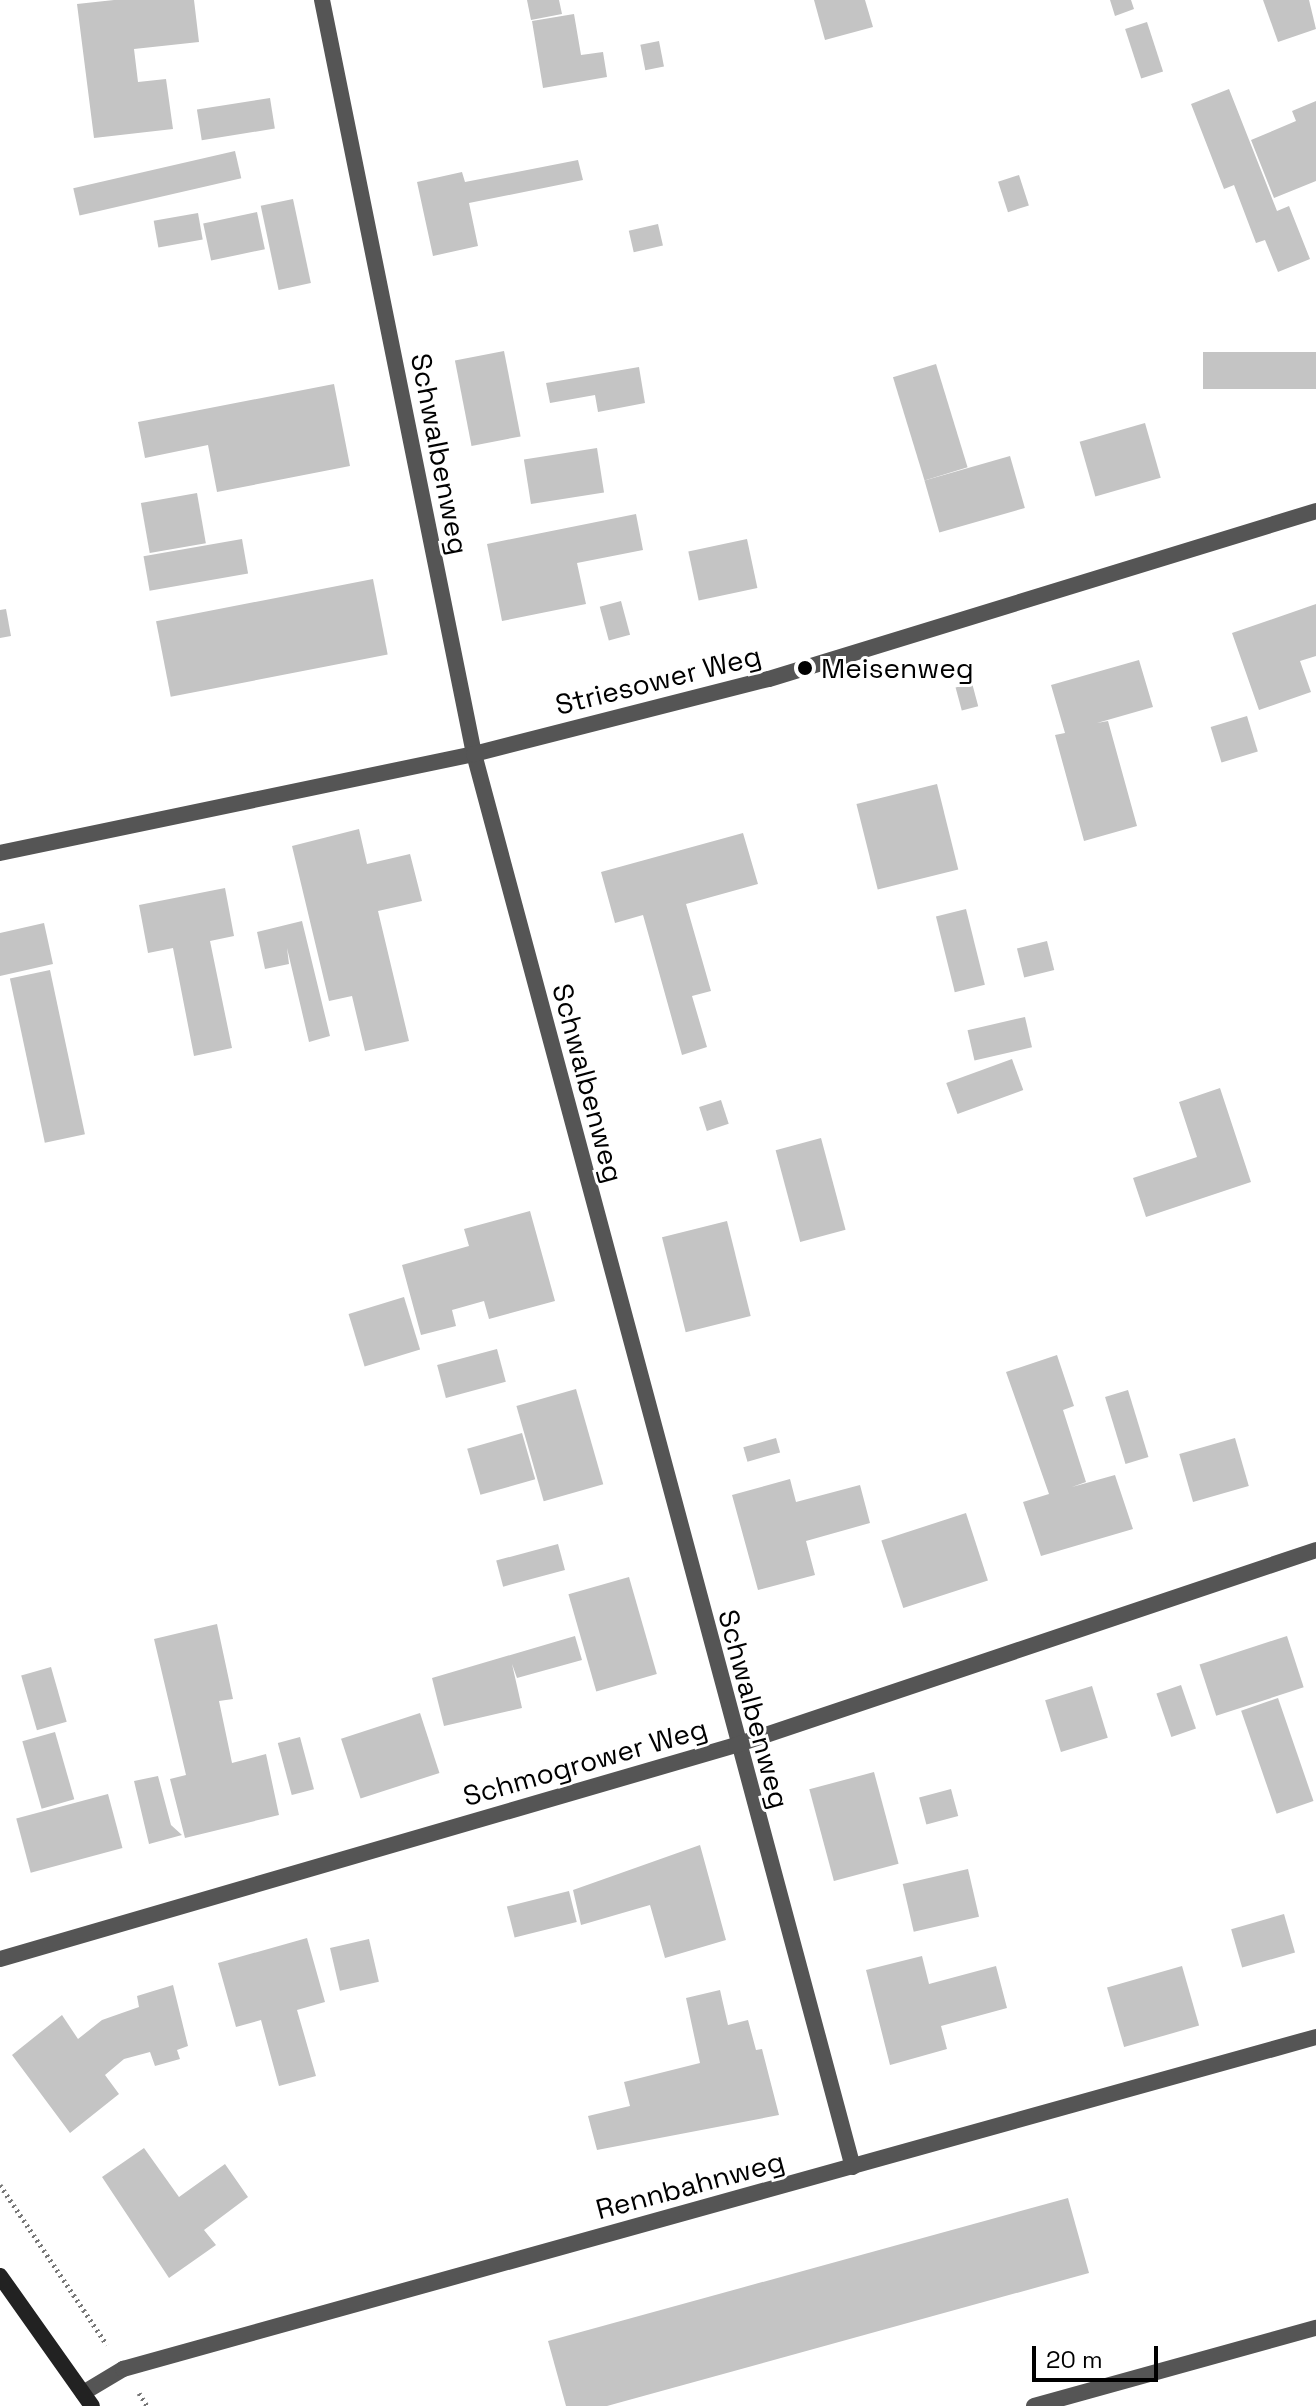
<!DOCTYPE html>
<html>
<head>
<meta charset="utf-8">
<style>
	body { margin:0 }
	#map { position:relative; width:1316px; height:2406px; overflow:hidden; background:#fff; font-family:"Space Grotesk",sans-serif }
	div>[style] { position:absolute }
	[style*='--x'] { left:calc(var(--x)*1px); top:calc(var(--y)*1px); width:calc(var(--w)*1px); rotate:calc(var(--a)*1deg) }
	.building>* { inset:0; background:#c4c4c4; transform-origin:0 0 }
	.path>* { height:5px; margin-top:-2.5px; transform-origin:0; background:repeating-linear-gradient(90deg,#777 0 2px,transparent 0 6px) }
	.lane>* { height:16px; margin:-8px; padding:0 8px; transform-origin:8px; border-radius:8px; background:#555 }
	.street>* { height:16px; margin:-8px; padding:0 8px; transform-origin:8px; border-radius:8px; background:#555 }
	.secondary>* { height:16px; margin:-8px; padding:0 8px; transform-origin:8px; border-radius:8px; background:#222 }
	.dots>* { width:22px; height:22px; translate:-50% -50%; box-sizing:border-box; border:4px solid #fff; border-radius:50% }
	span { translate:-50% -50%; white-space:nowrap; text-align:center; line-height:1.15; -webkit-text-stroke:6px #fff; paint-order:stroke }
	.street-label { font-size:28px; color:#000 }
	.poi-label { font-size:28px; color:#000 }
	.left { translate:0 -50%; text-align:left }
	.scale { position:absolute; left:1032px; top:2346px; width:126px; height:36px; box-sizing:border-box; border:4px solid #000; border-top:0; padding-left:10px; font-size:24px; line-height:28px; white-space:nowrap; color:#000; -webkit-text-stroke:6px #fff; paint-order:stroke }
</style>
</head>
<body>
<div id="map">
	<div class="building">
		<i style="clip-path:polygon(114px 0,194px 0,199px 42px,134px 49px,138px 82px,166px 79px,173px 129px,94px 138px,77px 4px)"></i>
		<i style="clip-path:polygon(527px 0,559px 0,562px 14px,531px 20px)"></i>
		<i style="clip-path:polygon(814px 0,865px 0,873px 27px,825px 40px)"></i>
		<i style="clip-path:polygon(1110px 0,1131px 0,1134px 9px,1115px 16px)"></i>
		<i style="clip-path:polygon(1263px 0,1309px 0,1316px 29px,1278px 42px)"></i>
		<i style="clip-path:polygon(574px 14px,581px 55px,603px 52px,607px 77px,543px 88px,532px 21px)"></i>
		<i style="left:1147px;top:22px;width:52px;height:23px;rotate:72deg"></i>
		<i style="left:659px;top:41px;width:26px;height:19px;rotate:79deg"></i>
		<i style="clip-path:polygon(1229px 89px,1277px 211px,1289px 206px,1310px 259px,1278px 272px,1265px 240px,1256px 243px,1234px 185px,1224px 189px,1191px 104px)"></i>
		<i style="left:270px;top:98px;width:31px;height:74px;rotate:81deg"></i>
		<i style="clip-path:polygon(1316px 101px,1316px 181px,1274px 198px,1251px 140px,1296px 121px,1292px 111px)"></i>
		<i style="left:235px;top:151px;width:28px;height:166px;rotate:77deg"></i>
		<i style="clip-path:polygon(578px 160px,583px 180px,469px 203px,478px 246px,433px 256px,417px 182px,462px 172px,465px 182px)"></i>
		<i style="left:1019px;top:175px;width:32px;height:22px;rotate:72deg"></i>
		<i style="left:293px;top:199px;width:86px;height:33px;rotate:78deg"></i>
		<i style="left:257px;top:212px;width:38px;height:55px;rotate:78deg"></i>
		<i style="left:198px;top:213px;width:27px;height:45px;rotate:80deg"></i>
		<i style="left:658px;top:224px;width:22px;height:30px;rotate:77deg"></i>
		<i style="left:504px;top:351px;width:87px;height:50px;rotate:79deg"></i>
		<i style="left:1316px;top:352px;width:37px;height:113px;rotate:90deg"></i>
		<i style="left:936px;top:364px;width:108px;height:45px;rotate:73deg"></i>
		<i style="clip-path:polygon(639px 367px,645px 403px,598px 412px,595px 395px,550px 403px,546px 383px)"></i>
		<i style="clip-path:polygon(334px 384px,350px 466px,217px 492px,208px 445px,145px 458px,138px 422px)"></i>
		<i style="left:1145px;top:423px;width:57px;height:68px;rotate:74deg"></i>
		<i style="left:597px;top:448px;width:45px;height:74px;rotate:81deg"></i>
		<i style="left:1010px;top:456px;width:54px;height:89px;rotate:74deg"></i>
		<i style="left:197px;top:493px;width:51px;height:57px;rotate:80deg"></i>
		<i style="clip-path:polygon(636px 514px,643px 550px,577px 563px,586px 604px,502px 621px,487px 544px)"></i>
		<i style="left:242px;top:539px;width:35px;height:100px;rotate:80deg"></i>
		<i style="left:747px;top:539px;width:50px;height:60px;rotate:78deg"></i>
		<i style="left:373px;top:579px;width:77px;height:221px;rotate:79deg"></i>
		<i style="left:621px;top:601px;width:35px;height:22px;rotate:75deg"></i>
		<i style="clip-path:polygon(1316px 604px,1316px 656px,1300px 661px,1311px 692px,1259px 710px,1232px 633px)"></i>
		<i style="clip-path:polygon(6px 609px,11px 636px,0 638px,0 610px)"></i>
		<i style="clip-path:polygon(1139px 660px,1153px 707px,1097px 723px,1108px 721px,1137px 826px,1084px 841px,1055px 735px,1065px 733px,1051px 685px)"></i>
		<i style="left:972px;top:683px;width:24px;height:17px;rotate:75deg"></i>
		<i style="left:1247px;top:716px;width:37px;height:38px;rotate:73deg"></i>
		<i style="left:937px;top:784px;width:88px;height:83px;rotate:76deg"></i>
		<i style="clip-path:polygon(359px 829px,367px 864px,410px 854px,422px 901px,378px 911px,409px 1041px,365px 1051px,352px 996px,329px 1001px,292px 846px)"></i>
		<i style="clip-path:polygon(743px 833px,758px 884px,686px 904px,711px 991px,692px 996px,707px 1047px,682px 1055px,643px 915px,615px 923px,601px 872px)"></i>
		<i style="clip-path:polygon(225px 888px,234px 936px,210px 941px,232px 1048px,194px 1056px,173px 948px,148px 953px,139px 905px)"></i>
		<i style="left:966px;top:909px;width:78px;height:31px;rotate:76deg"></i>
		<i style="clip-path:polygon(302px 921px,330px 1036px,309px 1042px,287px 948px,289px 964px,265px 969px,257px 932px)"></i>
		<i style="clip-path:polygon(44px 923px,53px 964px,0 976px,0 933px)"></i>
		<i style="left:1047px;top:941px;width:30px;height:31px;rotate:76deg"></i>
		<i style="left:50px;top:970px;width:168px;height:41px;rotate:78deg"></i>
		<i style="left:1025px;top:1017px;width:31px;height:59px;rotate:77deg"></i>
		<i style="left:1012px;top:1059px;width:33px;height:70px;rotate:70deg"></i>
		<i style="clip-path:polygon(1220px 1088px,1251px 1182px,1146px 1217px,1133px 1178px,1197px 1157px,1179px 1102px)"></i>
		<i style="left:721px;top:1100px;width:25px;height:23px;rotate:72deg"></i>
		<i style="left:821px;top:1138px;width:95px;height:47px;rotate:75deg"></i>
		<i style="clip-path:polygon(530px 1211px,555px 1301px,489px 1319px,484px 1301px,452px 1310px,456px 1326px,421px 1335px,402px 1265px,469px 1246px,464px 1229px)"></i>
		<i style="left:727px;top:1221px;width:98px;height:67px;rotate:76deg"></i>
		<i style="left:404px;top:1297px;width:55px;height:58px;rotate:73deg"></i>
		<i style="left:497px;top:1349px;width:34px;height:62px;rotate:75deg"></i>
		<i style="clip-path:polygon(1057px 1355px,1074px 1406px,1063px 1410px,1086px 1482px,1072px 1487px,1115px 1475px,1133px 1529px,1041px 1556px,1023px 1502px,1049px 1494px,1006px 1372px)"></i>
		<i style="left:576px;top:1389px;width:99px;height:62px;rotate:74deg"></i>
		<i style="left:1128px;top:1390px;width:70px;height:24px;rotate:73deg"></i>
		<i style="left:522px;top:1433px;width:48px;height:57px;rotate:74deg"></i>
		<i style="left:776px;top:1438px;width:15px;height:34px;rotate:74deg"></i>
		<i style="left:1235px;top:1438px;width:50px;height:58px;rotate:74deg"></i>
		<i style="clip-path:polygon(790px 1479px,796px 1502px,860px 1485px,870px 1523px,806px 1541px,815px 1575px,758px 1590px,732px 1495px)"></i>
		<i style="left:966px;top:1513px;width:71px;height:89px;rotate:72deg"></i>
		<i style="left:558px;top:1544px;width:27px;height:64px;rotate:75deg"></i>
		<i style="left:629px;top:1577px;width:101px;height:63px;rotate:74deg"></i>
		<i style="clip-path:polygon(217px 1624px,233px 1699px,219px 1701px,232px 1763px,266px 1754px,279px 1815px,185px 1838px,170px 1779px,186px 1775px,154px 1639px)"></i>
		<i style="clip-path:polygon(575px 1636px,582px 1660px,517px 1678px,512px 1664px,522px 1708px,444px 1726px,432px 1678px)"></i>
		<i style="left:1287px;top:1636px;width:54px;height:92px;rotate:72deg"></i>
		<i style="left:51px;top:1667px;width:57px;height:31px;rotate:74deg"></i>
		<i style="left:1181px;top:1685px;width:46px;height:26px;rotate:71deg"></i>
		<i style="left:1092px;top:1686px;width:54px;height:49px;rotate:73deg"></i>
		<i style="left:1278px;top:1698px;width:109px;height:39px;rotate:71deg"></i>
		<i style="left:420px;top:1713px;width:63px;height:83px;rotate:72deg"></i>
		<i style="left:55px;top:1732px;width:70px;height:34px;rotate:74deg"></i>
		<i style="left:300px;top:1737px;width:54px;height:23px;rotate:75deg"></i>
		<i style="left:874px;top:1772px;width:95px;height:67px;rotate:75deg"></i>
		<i style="clip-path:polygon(158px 1776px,171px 1825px,182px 1835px,149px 1844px,134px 1781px)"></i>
		<i style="left:951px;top:1789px;width:28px;height:33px;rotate:75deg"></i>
		<i style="left:108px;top:1794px;width:56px;height:95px;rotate:75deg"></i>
		<i style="clip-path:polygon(700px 1845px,726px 1940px,665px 1958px,650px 1905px,581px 1925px,573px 1890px)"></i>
		<i style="left:968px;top:1869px;width:49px;height:67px;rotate:77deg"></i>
		<i style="left:569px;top:1891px;width:32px;height:64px;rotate:76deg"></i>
		<i style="left:1284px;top:1914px;width:40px;height:55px;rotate:74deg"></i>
		<i style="clip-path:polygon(307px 1938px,325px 2002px,297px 2010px,316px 2076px,279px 2086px,261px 2020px,236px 2027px,218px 1963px)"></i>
		<i style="left:369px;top:1939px;width:44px;height:40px;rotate:77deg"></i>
		<i style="clip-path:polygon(922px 1956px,929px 1984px,996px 1966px,1007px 2008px,941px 2026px,947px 2049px,890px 2065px,866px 1970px)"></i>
		<i style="left:1182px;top:1966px;width:62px;height:78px;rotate:74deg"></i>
		<i style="clip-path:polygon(173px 1985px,188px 2046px,177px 2050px,180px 2059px,155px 2066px,150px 2052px,124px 2059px,105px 2075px,119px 2094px,70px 2133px,12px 2055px,62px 2015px,78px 2039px,102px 2020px,139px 2007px,137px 1996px)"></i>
		<i style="clip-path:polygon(720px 1990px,728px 2025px,748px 2020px,756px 2050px,762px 2049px,779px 2115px,597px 2150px,588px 2116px,630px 2106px,624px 2082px,700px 2063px,686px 1998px)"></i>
		<i style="clip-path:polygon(144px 2148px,179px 2197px,225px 2164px,248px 2197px,204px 2230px,216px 2245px,169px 2278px,102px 2177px)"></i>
		<i style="clip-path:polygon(1068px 2198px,1089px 2273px,607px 2406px,566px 2406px,548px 2341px)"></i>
	</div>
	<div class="path">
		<i style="--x:0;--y:2185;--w:192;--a:56.2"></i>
		<i style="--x:139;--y:2393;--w:15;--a:58"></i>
	</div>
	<div class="lane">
		<i style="--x:1034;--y:2406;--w:293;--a:-15.5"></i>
	</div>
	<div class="street">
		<i style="--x:322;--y:0;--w:769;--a:78.6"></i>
		<i style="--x:474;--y:754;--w:1463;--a:74.99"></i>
		<i style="--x:0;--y:853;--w:484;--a:-11.8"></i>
		<i style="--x:474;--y:754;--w:304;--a:-14.3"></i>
		<i style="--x:769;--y:679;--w:572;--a:-17.07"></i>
		<i style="--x:0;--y:1959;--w:766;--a:-16.21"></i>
		<i style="--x:736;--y:1745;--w:612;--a:-18.58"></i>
		<i style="--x:83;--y:2393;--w:47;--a:-31"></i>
		<i style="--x:123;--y:2369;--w:1238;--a:-15.55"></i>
	</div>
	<div class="secondary">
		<i style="--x:0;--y:2276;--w:159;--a:54.7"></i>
	</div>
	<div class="dots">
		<i style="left:805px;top:668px;background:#000"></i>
	</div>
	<div class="street-label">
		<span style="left:440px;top:454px;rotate:79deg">Schwalbenweg</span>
		<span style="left:658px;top:680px;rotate:-14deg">Striesower Weg</span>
		<span style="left:588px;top:1083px;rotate:75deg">Schwalbenweg</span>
		<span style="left:754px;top:1709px;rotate:75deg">Schwalbenweg</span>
		<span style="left:585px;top:1762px;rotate:-16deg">Schmogrower Weg</span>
		<span style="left:690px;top:2185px;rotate:-15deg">Rennbahnweg</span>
	</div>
	<div class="poi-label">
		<span class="left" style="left:821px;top:668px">Meisenweg</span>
	</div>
	<div class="scale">20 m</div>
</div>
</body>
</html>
